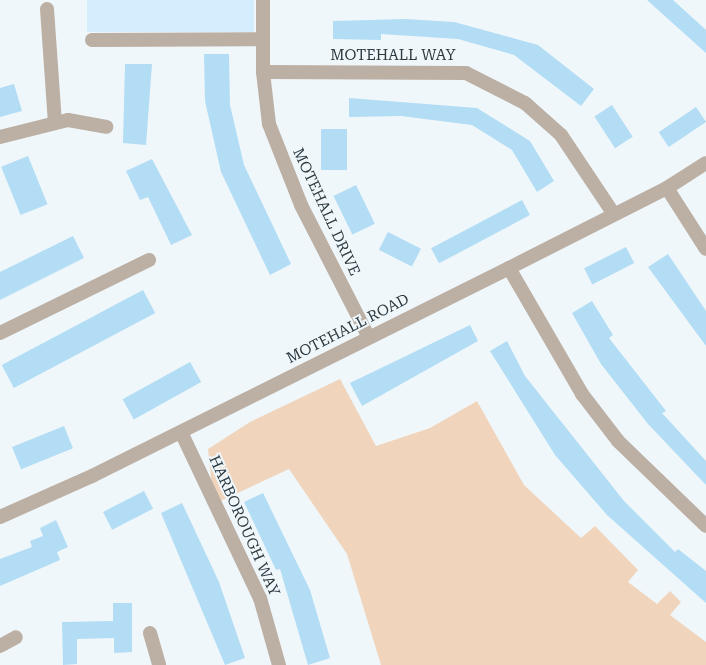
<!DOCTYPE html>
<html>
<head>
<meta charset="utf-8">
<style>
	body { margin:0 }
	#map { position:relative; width:706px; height:665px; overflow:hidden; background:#f0f7fb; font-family:"Roboto Serif",serif }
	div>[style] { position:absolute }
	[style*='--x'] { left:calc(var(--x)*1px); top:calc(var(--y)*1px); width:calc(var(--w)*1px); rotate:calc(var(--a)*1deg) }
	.built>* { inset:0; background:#d5eefd; transform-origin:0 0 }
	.green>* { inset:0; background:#f0d5bc }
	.building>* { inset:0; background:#b2ddf5; transform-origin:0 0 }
	.minor>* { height:14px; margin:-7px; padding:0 7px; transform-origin:7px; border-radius:7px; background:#bcb0a5 }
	span { translate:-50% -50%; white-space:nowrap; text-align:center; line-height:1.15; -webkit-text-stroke:4px #f0f7fb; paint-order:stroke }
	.street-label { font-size:15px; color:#2c3a41 }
</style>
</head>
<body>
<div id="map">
	<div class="built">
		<i style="left:87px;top:0;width:167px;height:32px"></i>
	</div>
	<div class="green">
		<i style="clip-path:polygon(340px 379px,376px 446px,430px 428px,477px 401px,524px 485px,581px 538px,595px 526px,638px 570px,628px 582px,657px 604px,670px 591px,681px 602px,670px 615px,706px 642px,706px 665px,381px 665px,347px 554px,289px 469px,214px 504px,208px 449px,250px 422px)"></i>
	</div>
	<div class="building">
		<i style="clip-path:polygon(647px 0,673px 0,706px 30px,706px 53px)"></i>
		<i style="clip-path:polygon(406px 19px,454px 22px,538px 45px,594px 89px,581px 106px,514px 55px,458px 39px,381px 34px,381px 40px,333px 39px,333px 21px)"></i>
		<i style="clip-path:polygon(204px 54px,229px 54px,230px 105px,244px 165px,291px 264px,270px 275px,221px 172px,205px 101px)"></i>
		<i style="clip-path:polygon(125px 64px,152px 64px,146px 145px,123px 143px)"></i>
		<i style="clip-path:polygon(14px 84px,22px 111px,0 117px,0 88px)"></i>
		<i style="clip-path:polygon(349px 98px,477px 108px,530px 141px,554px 181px,537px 192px,512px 150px,472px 125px,401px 116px,349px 117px)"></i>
		<i style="left:612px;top:105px;width:38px;height:21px;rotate:57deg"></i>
		<i style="left:696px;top:107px;width:18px;height:45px;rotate:56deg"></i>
		<i style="left:321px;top:129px;width:26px;height:41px"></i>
		<i style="left:28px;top:156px;width:52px;height:29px;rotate:68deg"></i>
		<i style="clip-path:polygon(152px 159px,192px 235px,171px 245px,148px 197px,140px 200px,126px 171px)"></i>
		<i style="left:356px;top:185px;width:43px;height:25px;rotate:64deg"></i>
		<i style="left:522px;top:200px;width:17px;height:103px;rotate:62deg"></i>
		<i style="left:388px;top:232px;width:37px;height:20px;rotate:27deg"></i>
		<i style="clip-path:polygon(73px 236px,84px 258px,0 300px,0 272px)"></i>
		<i style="left:626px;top:247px;width:18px;height:47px;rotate:63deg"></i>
		<i style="clip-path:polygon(668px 254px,706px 311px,706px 346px,648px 267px)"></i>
		<i style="left:143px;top:290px;width:26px;height:160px;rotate:62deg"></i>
		<i style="clip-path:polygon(592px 301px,613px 335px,609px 338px,666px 411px,662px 413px,706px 461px,706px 485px,648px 424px,601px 364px,572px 313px)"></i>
		<i style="clip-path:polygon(470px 325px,478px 341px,362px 406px,350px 383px)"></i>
		<i style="clip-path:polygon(507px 341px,525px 376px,624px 501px,675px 552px,678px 549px,706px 571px,706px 603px,607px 515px,555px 455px,490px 351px)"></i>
		<i style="left:190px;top:362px;width:23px;height:77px;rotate:61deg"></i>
		<i style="left:64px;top:426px;width:24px;height:56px;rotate:68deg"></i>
		<i style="left:144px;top:491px;width:20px;height:46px;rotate:63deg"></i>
		<i style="clip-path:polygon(263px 493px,310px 590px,330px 658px,308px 665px,280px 569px,276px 570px,244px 502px)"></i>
		<i style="clip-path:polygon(182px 503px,219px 582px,245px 658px,225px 665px,161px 513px)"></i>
		<i style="clip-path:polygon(56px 520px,68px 547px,57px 552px,60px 560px,0 586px,0 559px,32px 547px,30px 541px,43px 536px,40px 528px)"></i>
		<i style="clip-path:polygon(113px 603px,132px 603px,132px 652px,114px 653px,114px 638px,77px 639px,77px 664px,63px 665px,62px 622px,113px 621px)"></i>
	</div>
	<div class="minor">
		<i style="--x:263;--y:0;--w:72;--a:90"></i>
		<i style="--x:263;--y:72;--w:52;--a:83.4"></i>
		<i style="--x:269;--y:124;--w:87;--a:68.4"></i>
		<i style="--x:301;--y:205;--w:147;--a:62.9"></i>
		<i style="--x:47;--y:9;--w:114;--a:86"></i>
		<i style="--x:92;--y:40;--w:169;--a:-0.3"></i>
		<i style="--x:263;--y:72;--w:203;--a:0.3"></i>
		<i style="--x:466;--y:73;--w:66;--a:27"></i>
		<i style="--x:525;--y:103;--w:48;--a:41.6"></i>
		<i style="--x:561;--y:135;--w:94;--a:56.3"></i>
		<i style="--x:0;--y:137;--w:70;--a:-14"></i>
		<i style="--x:68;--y:120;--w:39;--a:10"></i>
		<i style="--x:667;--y:188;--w:72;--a:57.4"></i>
		<i style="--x:509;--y:268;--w:146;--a:59.9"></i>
		<i style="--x:582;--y:394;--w:59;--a:52.5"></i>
		<i style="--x:618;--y:441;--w:122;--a:44"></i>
		<i style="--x:0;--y:333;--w:166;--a:-26.1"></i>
		<i style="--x:181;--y:432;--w:184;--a:64.6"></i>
		<i style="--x:260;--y:598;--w:70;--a:74.2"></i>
		<i style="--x:0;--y:517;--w:101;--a:-24"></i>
		<i style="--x:92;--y:476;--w:466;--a:-26.5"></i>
		<i style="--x:509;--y:268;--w:177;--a:-26.9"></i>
		<i style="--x:667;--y:188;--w:46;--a:-32.7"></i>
		<i style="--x:150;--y:633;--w:33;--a:74"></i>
		<i style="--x:0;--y:646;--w:18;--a:-29"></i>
	</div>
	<div class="street-label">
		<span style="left:393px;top:56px">MOTEHALL WAY</span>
		<span style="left:326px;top:212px;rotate:65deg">MOTEHALL DRIVE</span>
		<span style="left:348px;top:329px;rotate:-27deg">MOTEHALL ROAD</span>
		<span style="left:244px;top:526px;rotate:66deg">HARBOROUGH WAY</span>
	</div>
</div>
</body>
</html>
